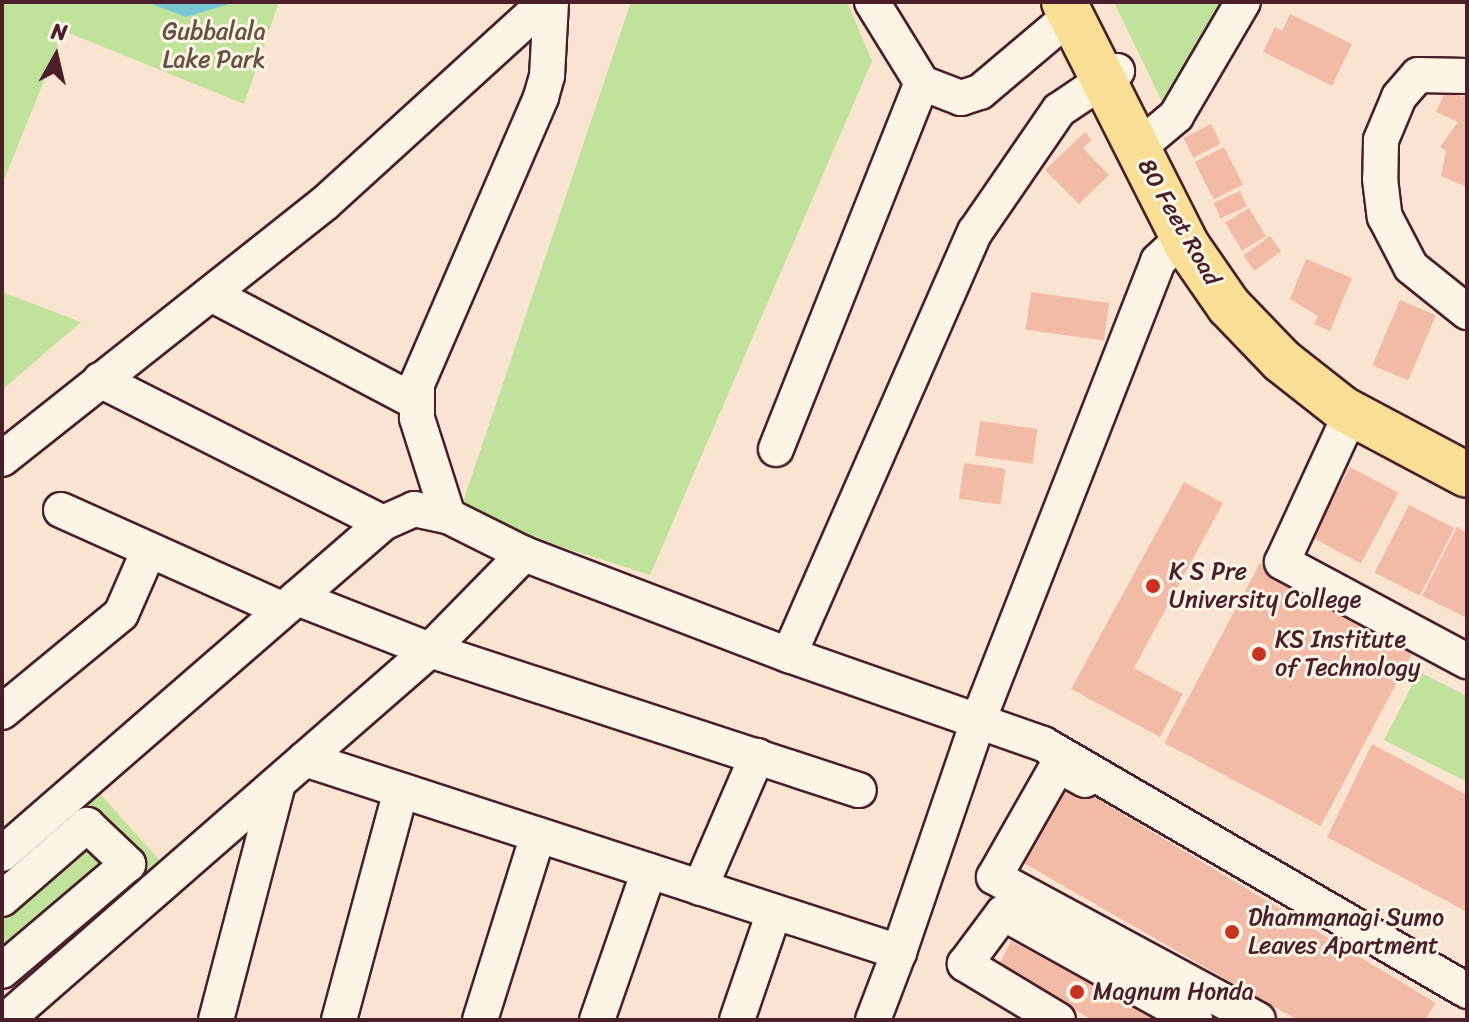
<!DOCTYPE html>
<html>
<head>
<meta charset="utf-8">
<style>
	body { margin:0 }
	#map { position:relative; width:1469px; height:1022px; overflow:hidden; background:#f9e4d2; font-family:Sriracha,sans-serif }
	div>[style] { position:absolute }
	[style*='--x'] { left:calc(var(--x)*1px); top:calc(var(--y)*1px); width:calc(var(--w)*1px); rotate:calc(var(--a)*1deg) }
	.green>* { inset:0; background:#c0e29b }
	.water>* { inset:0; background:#79c8d6 }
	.building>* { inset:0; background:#f2bba7; transform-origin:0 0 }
	.roads { filter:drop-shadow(2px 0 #4a1f2b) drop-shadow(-2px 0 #4a1f2b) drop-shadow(0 2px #4a1f2b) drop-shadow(0 -2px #4a1f2b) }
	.minor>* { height:34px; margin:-17px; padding:0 17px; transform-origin:17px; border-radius:17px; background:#fcf5e5 }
	.major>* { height:44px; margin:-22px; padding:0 22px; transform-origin:22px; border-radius:22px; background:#f9df96 }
	.dots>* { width:22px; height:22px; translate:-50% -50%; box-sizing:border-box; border:4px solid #fcf5e5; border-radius:50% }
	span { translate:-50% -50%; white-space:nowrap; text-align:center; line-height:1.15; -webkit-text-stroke:6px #fcf5e5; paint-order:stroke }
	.park-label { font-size:24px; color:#685047 }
	.street-label { font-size:24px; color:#4a1f2b }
	.poi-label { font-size:24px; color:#4a1f2b }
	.left { translate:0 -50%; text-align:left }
	.frame { position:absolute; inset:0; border:4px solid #4a1f2b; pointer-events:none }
	.north { position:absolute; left:16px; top:16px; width:80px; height:80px; -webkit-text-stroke:6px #fcf5e5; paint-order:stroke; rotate:8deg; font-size:22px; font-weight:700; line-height:32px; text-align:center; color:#4a1f2b }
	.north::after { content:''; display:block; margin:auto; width:28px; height:36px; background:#4a1f2b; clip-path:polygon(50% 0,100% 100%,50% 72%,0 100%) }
</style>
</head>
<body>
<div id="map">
	<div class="green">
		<i style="clip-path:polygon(2px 2px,279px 2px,244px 104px,64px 31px,2px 185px)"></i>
		<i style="clip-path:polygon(631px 2px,847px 2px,872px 61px,650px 575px,459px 514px)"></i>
		<i style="clip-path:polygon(1114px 2px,1227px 2px,1164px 106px)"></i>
		<i style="clip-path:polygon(2px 292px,81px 322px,2px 390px)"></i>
		<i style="clip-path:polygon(1419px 672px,1467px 696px,1467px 782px,1384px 740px)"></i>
		<i style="clip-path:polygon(93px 786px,162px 863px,2px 991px,2px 868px)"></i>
	</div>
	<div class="water">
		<i style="clip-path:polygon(146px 2px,236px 2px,186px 17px)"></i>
	</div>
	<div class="building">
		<i style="clip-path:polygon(1290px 14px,1352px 44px,1332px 86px,1263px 52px,1275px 27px,1282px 31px)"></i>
		<i style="clip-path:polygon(1446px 90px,1462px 97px,1467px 91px,1467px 187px,1441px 176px,1446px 150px,1440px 147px,1458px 122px,1436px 112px)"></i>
		<i style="left:1211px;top:124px;width:22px;height:31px;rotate:63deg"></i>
		<i style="clip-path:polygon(1085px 132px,1092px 140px,1083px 148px,1109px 175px,1079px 204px,1045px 170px)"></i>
		<i style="left:1224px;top:147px;width:42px;height:33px;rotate:63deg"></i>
		<i style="left:1240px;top:191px;width:17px;height:29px;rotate:66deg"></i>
		<i style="left:1249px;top:208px;width:33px;height:28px;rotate:59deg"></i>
		<i style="left:1270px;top:236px;width:19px;height:33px;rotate:54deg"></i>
		<i style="clip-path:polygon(1306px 259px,1352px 278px,1330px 331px,1314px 324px,1318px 316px,1290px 299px)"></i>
		<i style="left:1031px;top:292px;width:79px;height:38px;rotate:8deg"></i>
		<i style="left:1400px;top:300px;width:39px;height:71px;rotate:23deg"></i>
		<i style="left:980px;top:421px;width:58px;height:35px;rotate:8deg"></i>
		<i style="left:964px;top:463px;width:42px;height:36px;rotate:8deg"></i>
		<i style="left:1350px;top:467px;width:55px;height:80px;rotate:28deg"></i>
		<i style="clip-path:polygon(1184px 482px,1223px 503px,1134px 668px,1183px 694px,1160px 737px,1071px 689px)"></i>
		<i style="left:1409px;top:505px;width:51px;height:76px;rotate:27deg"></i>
		<i style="clip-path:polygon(1457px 527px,1467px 533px,1467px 618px,1422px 596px)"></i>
		<i style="left:1260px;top:563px;width:177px;height:204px;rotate:28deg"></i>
		<i style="clip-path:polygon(1372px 744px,1467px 795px,1467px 912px,1327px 837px)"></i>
		<i style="clip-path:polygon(1068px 781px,1436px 1003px,1425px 1020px,1297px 1020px,1022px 862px)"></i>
		<i style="clip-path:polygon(1011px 941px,1159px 1020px,1092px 1020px,999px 965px)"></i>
	</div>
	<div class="roads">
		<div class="minor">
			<i style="--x:872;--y:2;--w:95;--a:58.3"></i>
			<i style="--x:922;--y:83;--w:42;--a:21"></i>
			<i style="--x:961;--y:98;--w:20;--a:-18"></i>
			<i style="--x:980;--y:92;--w:119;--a:-40.2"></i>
			<i style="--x:1467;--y:76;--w:49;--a:-178.8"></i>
			<i style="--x:1418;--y:75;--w:29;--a:131"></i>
			<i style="--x:1399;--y:97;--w:47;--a:112.7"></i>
			<i style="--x:1381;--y:140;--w:39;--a:91"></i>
			<i style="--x:1380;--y:179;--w:38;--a:83"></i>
			<i style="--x:1385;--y:217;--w:56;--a:62.5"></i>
			<i style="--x:1411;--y:267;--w:72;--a:38.8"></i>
			<i style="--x:1151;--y:137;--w:33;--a:-40"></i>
			<i style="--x:1176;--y:116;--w:132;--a:-59.6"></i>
			<i style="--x:211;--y:294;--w:229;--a:27.8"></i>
			<i style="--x:100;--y:380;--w:317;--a:26.8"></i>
			<i style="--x:1351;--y:413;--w:164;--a:114.8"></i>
			<i style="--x:1282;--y:562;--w:210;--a:28.2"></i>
			<i style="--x:776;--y:449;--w:394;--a:-68.3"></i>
			<i style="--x:2;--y:459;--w:412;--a:-38.4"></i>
			<i style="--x:325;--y:203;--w:299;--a:-42.3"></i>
			<i style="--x:61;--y:510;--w:243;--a:24.2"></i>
			<i style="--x:448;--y:516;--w:103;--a:-107.6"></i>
			<i style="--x:417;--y:418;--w:34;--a:-90"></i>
			<i style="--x:417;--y:384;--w:313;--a:-66.6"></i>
			<i style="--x:541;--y:97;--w:22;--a:-74"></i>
			<i style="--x:547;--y:76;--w:74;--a:-86.9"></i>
			<i style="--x:524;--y:554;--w:134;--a:134.4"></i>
			<i style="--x:430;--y:650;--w:451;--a:18.1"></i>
			<i style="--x:789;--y:655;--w:462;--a:-66.3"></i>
			<i style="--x:975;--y:232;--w:148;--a:-55.5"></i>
			<i style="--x:1059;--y:110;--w:70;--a:-33.9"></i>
			<i style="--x:2;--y:712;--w:154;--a:-39.5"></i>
			<i style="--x:121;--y:614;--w:70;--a:-66.4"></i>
			<i style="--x:305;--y:759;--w:625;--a:18"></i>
			<i style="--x:899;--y:952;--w:244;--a:-71.1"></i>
			<i style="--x:978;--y:721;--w:494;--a:-68.6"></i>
			<i style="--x:1158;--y:261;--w:34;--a:-43"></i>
			<i style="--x:1085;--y:780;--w:31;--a:-151"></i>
			<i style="--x:1058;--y:765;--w:129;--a:119.7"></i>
			<i style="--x:994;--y:877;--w:300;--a:28.4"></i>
			<i style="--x:2;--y:854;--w:505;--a:-40.98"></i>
			<i style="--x:383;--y:523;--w:34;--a:-24"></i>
			<i style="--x:414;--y:509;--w:35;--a:12"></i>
			<i style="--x:448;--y:516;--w:85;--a:26.6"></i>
			<i style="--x:524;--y:554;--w:284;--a:20.9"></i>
			<i style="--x:789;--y:655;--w:269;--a:19.3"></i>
			<i style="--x:1043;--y:744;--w:491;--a:30.2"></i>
			<i style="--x:700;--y:888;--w:144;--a:-66.6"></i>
			<i style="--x:2;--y:899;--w:113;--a:-41"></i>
			<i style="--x:87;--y:825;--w:57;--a:43.6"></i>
			<i style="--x:128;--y:864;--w:165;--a:139.7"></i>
			<i style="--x:6;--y:1020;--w:563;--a:-41.11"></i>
			<i style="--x:430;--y:650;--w:143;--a:-158.6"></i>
			<i style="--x:216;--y:1020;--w:245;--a:-75.3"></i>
			<i style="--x:339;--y:1020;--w:237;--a:-74.9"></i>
			<i style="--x:480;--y:1020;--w:194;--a:-72.6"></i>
			<i style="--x:597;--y:1020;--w:158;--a:-70.8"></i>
			<i style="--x:737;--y:1020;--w:114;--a:-71.1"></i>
			<i style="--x:873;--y:1020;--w:73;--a:-69.1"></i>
			<i style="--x:1058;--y:1020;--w:109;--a:-148.9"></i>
			<i style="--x:965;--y:964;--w:64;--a:-53.3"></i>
			<i style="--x:1003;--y:913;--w:220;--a:29.1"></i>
		</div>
		<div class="major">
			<i style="--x:1064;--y:2;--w:271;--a:63.2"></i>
			<i style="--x:1186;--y:244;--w:75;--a:55.3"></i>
			<i style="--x:1229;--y:306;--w:76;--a:46.1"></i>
			<i style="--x:1282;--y:361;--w:78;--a:38.2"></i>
			<i style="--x:1343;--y:409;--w:140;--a:28"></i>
		</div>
	</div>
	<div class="dots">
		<i style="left:1153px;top:586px;background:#c8321e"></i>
		<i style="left:1259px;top:654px;background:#c8321e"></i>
		<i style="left:1232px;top:932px;background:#c8321e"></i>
		<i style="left:1077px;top:992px;background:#c8321e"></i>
	</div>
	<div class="park-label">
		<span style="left:214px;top:46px">Gubbalala<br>Lake Park</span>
	</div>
	<div class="street-label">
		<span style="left:1179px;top:222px;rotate:60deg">80 Feet Road</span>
	</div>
	<div class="poi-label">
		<span class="left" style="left:1169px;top:586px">K S Pre<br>University College</span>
		<span class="left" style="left:1275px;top:654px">KS Institute<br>of Technology</span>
		<span class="left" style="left:1248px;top:932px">Dhammanagi Sumo<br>Leaves Apartment</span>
		<span class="left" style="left:1093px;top:992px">Magnum Honda</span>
	</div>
	<div class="frame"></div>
	<div class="north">N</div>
</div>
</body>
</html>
